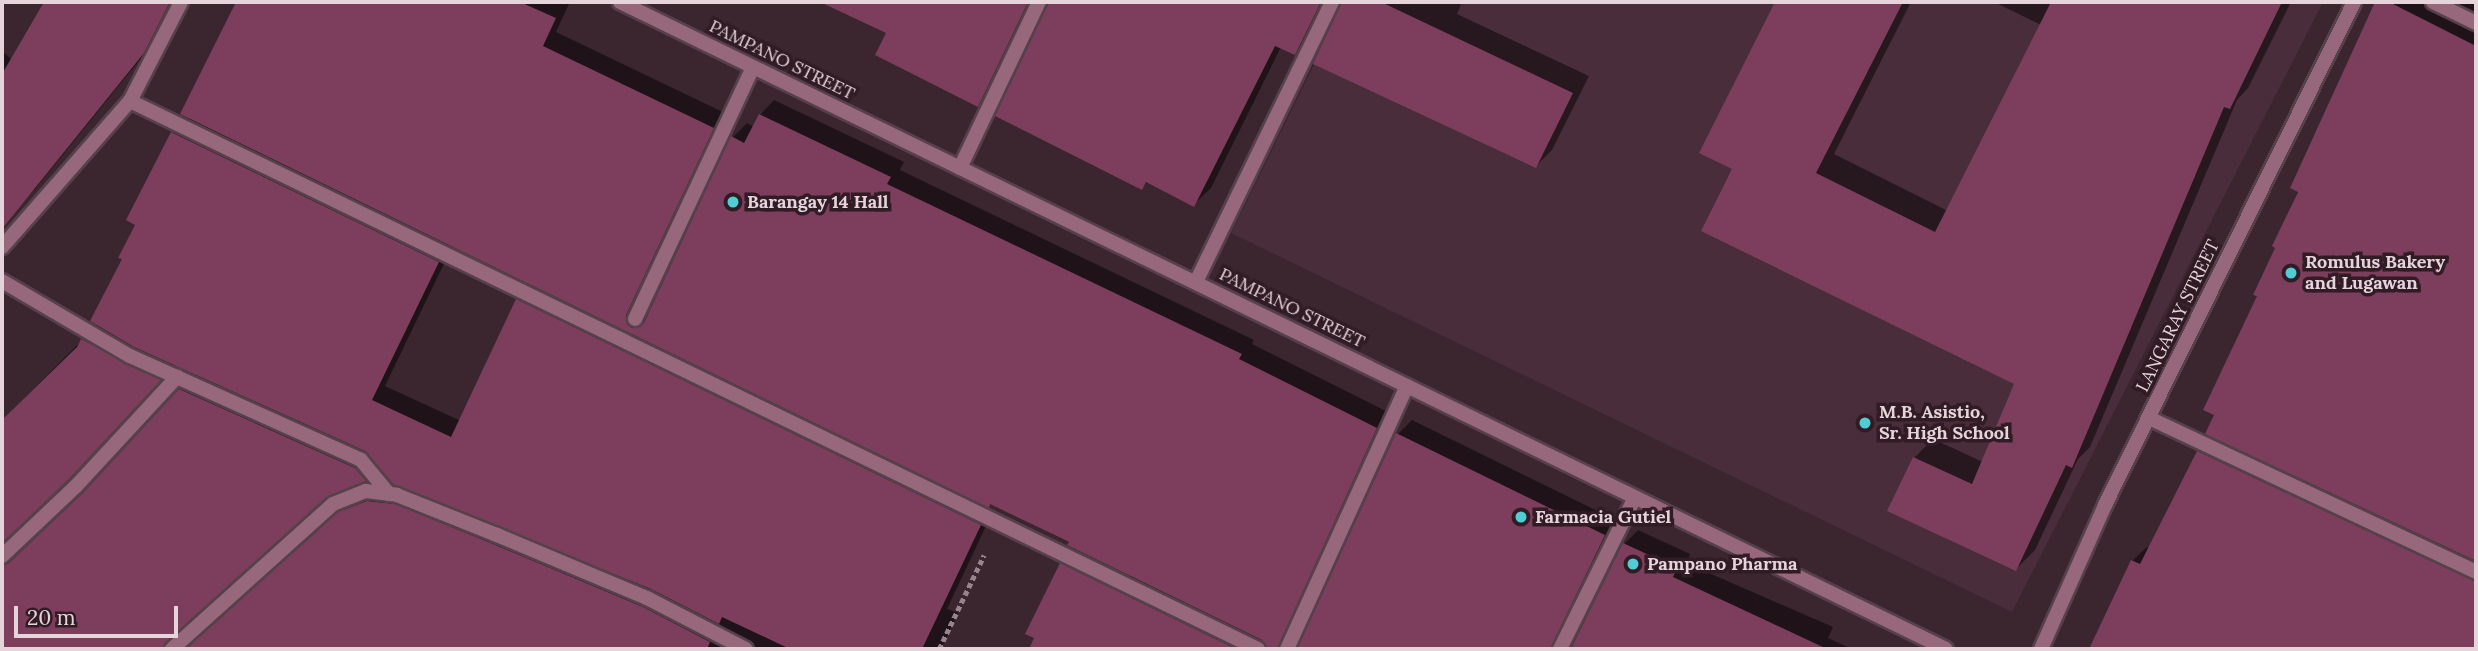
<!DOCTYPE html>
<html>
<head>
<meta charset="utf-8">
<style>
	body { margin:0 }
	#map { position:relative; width:2478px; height:651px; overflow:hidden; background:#3b252f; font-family:Lora,serif }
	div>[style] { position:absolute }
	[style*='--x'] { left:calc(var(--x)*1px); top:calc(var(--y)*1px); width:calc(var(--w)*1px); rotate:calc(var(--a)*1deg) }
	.built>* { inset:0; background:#4a2d3a }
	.shadow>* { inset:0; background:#0007 }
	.building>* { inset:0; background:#7c3e5c }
	.path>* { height:4.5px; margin-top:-2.25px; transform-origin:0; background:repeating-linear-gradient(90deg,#97848c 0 5px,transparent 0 8.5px) }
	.roads { filter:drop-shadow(2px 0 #56414b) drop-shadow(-2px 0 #56414b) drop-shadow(0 2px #56414b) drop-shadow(0 -2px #56414b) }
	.service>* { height:14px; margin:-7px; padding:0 7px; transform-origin:7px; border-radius:7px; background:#97677c }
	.pedestrian>* { height:14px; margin:-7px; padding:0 7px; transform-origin:7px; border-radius:7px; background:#97677c }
	.minor>* { height:14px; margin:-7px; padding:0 7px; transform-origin:7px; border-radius:7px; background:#97677c }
	.tertiary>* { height:14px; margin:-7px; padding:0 7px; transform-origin:7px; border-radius:7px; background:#97677c }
	.dots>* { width:19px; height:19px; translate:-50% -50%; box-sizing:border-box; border:4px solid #311b25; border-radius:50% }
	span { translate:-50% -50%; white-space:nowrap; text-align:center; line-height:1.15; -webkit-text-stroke:7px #311b25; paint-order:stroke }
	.street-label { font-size:18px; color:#e5d5db }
	.poi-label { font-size:18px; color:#e5d5db; font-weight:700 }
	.left { translate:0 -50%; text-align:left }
	.frame { position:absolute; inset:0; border:4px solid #e5d5db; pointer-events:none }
	.scale { position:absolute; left:14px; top:606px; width:164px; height:32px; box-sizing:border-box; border:4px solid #e5d5db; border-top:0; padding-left:9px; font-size:21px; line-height:24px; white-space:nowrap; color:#e5d5db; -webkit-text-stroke:5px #311b25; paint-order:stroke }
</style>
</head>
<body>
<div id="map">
	<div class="built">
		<i style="clip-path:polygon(1345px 2px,2323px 2px,2012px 612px,1231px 233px)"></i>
	</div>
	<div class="shadow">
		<i style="clip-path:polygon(46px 2px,176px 2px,158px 37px,35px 189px,2px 223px,2px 51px,12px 60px)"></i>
		<i style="clip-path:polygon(evenodd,238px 2px,564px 2px,569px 4px,556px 32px,727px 114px,644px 314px,650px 315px,733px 137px,747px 123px,754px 127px,760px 115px,774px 100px,904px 162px,900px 170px,1254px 340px,1252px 344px,1390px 413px,1296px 644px,1302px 645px,1398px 434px,1412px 420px,1618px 521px,1569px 644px,1575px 645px,1624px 544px,1638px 530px,1690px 554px,1686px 563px,1833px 627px,1828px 638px,1852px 649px,1031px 649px,1061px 564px,1075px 550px,1130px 577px,1131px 574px,991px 503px,986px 508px,993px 511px,947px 609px,958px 613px,941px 649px,549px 649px,554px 640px,541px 649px,2px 649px,2px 417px,4px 419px,98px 324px,137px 224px,129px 220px,172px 133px,188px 117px,182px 114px,238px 2px,453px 245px,533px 284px,517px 300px,461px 421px,385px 386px,453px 245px,238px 2px,175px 364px,197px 374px,90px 488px,24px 550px,13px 552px,5px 543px,8px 535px,83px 463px,175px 364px,238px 2px,380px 466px,412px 492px,382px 488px,354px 499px,194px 643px,182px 645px,175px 636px,178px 628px,326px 495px,365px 480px,380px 466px)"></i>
		<i style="clip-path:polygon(824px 2px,1036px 2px,994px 89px,978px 105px,888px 33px)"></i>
		<i style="clip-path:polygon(1048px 2px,1329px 2px,1312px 37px,1295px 53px,1281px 47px,1211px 188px,1194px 204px,1148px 181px,1141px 188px)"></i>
		<i style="clip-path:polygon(1342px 2px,1462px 2px,1457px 14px,1589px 76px,1552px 150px,1536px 166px,1342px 7px)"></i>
		<i style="clip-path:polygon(1777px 2px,1911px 2px,1834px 154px,1948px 211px,2041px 25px,1994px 2px,2291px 2px,2248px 88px,2237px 100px,2090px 447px,2078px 459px,2035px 550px,2016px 569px,1889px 510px,1914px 458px,1933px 439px,1983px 462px,2016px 383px,1734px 169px,1701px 153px)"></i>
		<i style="clip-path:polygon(2377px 2px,2476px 2px,2476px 649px,2106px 649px,2094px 644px,2132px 561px,2147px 547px,2150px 548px,2198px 452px,2214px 436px,2259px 295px,2338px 83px)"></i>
	</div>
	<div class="building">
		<i style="clip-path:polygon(44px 2px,170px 2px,144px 53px,2px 229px,2px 74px)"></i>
		<i style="clip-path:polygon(236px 2px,520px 2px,556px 18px,543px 46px,714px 128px,626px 315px,627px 324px,632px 328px,644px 323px,731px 136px,744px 143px,759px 114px,891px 177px,887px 184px,1242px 354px,1239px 359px,1377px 428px,1277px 649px,1268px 649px,1262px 640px,1067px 545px,1069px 542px,990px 504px,989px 508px,180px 114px)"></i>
		<i style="clip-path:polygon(820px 2px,1028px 2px,978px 107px,875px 55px,886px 33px)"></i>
		<i style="clip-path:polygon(1049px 2px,1321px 2px,1295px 55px,1275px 46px,1194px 207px,1146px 182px,1142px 190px,995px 116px)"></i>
		<i style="clip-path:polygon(1342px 2px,1381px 2px,1573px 93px,1536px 168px,1313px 64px)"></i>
		<i style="clip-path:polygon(1775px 2px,1903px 2px,1816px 173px,1935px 232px,2051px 2px,2282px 2px,2230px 109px,2224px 107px,2072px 468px,2066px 465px,2016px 571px,1887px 511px,1913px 457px,1972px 484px,2014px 384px,1701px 231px,1732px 169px,1699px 153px)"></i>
		<i style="clip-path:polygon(2375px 2px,2389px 2px,2476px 46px,2476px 561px,2205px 434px,2214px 415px,2203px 410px,2257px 296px,2253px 295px,2275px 248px,2272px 246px,2298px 192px,2290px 188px)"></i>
		<i style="clip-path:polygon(171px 132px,439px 262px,372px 400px,451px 437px,516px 299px,981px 525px,922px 649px,790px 649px,722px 617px,719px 624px,651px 589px,394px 485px,365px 451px,134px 347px,90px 321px,122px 259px,118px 258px,135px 225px,126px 220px)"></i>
		<i style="clip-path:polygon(81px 339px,161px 380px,69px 479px,2px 543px,2px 420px,77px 347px)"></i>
		<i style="clip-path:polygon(179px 389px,355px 468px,366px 481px,327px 497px,166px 642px,163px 649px,2px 649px,2px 565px,9px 563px,83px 493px)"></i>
		<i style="clip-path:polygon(1396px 433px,1605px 535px,1550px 649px,1297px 649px)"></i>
		<i style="clip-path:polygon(2197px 451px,2476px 582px,2476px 649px,2089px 649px,2131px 560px,2140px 564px)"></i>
		<i style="clip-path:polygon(367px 501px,395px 504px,493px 544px,643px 607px,710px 642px,707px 649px,186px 649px,338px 512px)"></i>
		<i style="clip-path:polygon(1623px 543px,1677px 568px,1673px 577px,1827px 649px,1571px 649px)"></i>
		<i style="clip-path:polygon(1060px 563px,1236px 649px,1029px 649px,1034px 638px,1025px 634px)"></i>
	</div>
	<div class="path">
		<i style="--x:939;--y:649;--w:104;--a:-64.4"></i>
	</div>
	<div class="roads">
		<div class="service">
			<i style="--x:635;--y:319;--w:278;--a:-64.9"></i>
		</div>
		<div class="pedestrian">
			<i style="--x:2;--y:281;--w:148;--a:30.4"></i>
			<i style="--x:130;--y:356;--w:253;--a:24.2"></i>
			<i style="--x:361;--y:460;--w:44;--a:50.5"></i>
			<i style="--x:2;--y:556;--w:102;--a:-43.4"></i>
			<i style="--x:76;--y:486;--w:149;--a:-47.2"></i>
			<i style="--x:172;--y:649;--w:217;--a:-42"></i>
			<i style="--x:333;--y:504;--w:35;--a:-22"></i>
			<i style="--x:366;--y:491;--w:31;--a:7"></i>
			<i style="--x:397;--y:495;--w:108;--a:21.8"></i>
			<i style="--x:497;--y:535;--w:163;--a:22.8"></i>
			<i style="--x:647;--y:598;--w:111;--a:27.3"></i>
		</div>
		<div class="minor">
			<i style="--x:2433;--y:2;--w:48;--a:26"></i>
			<i style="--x:130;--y:101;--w:1254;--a:25.91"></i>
			<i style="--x:960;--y:168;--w:184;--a:-64.6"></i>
			<i style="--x:2;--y:247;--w:194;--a:-48.8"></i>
			<i style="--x:130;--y:101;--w:111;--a:-62.7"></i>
			<i style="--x:1196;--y:282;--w:311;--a:-64.1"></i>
			<i style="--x:2149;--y:418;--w:361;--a:25.2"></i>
			<i style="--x:1287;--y:649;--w:289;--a:-65.5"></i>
			<i style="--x:1560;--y:649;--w:169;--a:-63.7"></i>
		</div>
		<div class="tertiary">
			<i style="--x:620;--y:2;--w:1475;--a:26.01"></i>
			<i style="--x:2041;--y:649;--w:158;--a:-66"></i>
			<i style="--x:2105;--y:505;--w:561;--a:-63.66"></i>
		</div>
	</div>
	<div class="dots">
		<i style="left:733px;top:202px;background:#51ccd4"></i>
		<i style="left:2291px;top:273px;background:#51ccd4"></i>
		<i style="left:1865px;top:423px;background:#51ccd4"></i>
		<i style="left:1521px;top:517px;background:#51ccd4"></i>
		<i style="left:1633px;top:564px;background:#51ccd4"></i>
	</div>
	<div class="street-label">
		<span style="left:782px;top:60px;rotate:26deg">PAMPANO STREET</span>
		<span style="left:1292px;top:308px;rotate:26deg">PAMPANO STREET</span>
		<span style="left:2178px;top:316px;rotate:-64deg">LANGARAY STREET</span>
	</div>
	<div class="poi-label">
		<span class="left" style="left:747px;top:202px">Barangay 14 Hall</span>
		<span class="left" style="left:2305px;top:273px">Romulus Bakery<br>and Lugawan</span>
		<span class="left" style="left:1879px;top:423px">M.B. Asistio,<br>Sr. High School</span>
		<span class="left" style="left:1535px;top:517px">Farmacia Gutiel</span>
		<span class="left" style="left:1647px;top:564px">Pampano Pharma</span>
	</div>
	<div class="frame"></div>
	<div class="scale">20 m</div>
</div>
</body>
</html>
